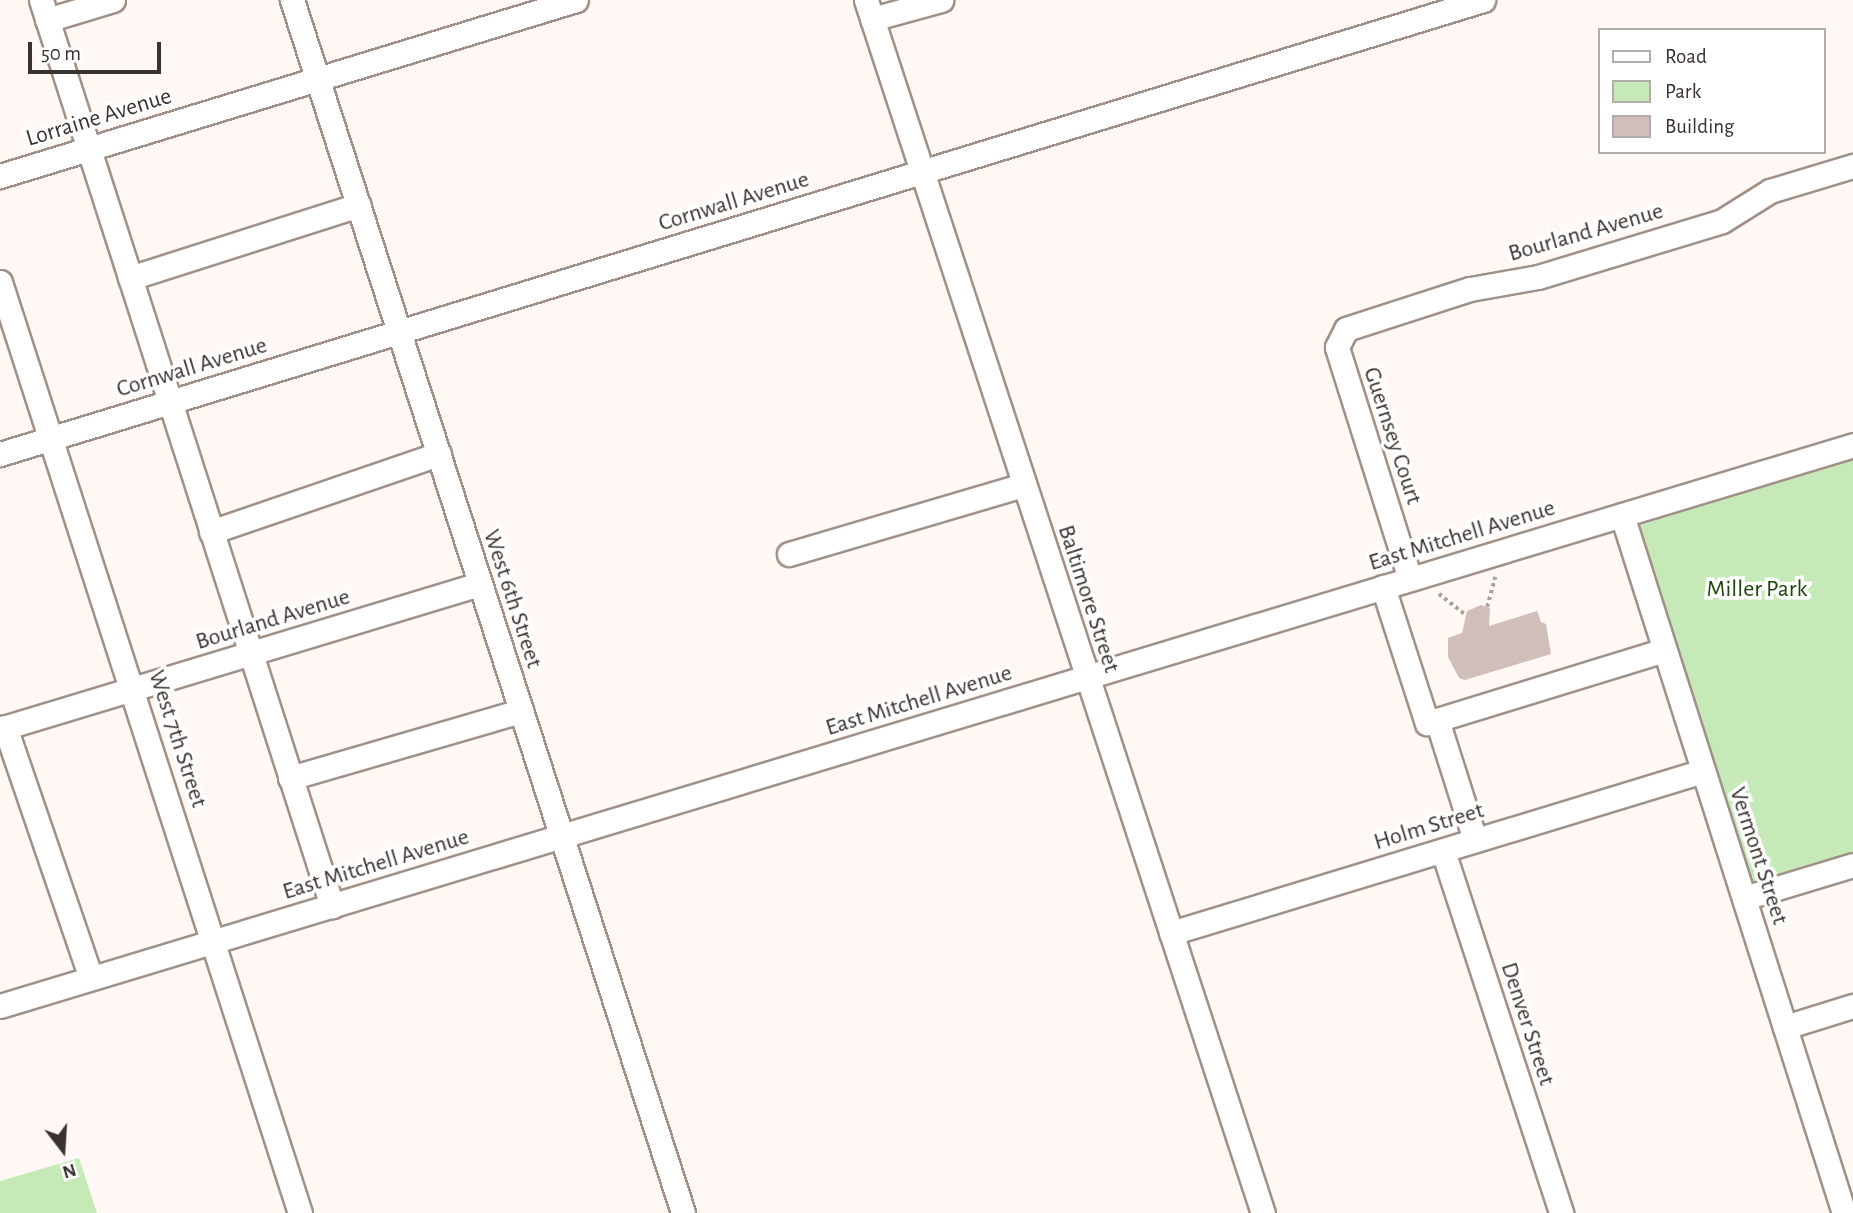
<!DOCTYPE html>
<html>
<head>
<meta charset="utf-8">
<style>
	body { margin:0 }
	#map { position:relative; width:1853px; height:1213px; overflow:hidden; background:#fff8f4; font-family:"Alegreya Sans",sans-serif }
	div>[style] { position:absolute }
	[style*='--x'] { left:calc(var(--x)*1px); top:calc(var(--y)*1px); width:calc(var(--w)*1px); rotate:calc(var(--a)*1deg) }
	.green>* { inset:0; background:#c5eab8 }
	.building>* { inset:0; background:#d1bdba }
	.path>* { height:3.5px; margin-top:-1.75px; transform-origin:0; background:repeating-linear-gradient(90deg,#a9a29e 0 3.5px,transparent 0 7px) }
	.roads { filter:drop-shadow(2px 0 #a09087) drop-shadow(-2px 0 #a09087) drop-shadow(0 2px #a09087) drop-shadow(0 -2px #a09087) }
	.minor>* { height:23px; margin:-11.5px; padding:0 11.5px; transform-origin:11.5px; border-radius:11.5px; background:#fff }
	span { translate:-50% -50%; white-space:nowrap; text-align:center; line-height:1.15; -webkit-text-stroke:7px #fff; paint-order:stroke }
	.street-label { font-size:24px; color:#39322e }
	.park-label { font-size:24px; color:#1e460a }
	.legend { position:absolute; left:1598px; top:28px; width:228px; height:126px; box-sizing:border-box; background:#fff; border:2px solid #b0adab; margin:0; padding:9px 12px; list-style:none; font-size:21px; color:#39322e }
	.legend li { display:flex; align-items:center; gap:14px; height:35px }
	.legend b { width:35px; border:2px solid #b0adab }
	.north { position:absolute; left:28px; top:1115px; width:70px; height:70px; -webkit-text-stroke:5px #fff; paint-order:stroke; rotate:163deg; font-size:19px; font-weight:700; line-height:28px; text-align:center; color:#39322e }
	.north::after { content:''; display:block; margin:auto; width:24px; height:32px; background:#39322e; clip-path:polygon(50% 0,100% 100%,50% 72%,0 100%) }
	.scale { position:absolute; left:28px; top:42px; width:133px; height:32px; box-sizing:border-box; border:4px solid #39322e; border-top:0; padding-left:9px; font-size:21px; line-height:24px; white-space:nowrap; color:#39322e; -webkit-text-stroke:5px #fff; paint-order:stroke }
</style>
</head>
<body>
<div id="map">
	<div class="green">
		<i style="clip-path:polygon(1853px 459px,1853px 856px,1748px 888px,1637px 526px)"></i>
		<i style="clip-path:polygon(79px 1158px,97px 1213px,0 1213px,0 1181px)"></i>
	</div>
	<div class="building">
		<i style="clip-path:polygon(1481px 605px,1490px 608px,1489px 626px,1537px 611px,1541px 622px,1546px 624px,1551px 654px,1465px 680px,1459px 678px,1448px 657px,1448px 638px,1462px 633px,1467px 611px)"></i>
	</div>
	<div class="path">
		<i style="--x:1439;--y:594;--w:33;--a:38"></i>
		<i style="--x:1487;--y:607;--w:31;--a:-75"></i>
	</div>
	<div class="roads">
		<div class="minor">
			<i style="--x:41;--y:0;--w:952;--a:72.19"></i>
			<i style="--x:292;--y:0;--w:1274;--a:72.13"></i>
			<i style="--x:866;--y:0;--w:1276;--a:71.88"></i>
			<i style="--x:872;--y:19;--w:72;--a:-15.4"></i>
			<i style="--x:47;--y:20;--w:69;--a:-16.9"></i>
			<i style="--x:0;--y:176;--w:602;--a:-16.99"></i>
			<i style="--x:130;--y:278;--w:240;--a:-17.7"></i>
			<i style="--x:0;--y:282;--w:978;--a:72.14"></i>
			<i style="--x:0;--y:454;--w:1551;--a:-17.02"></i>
			<i style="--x:1622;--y:515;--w:732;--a:72.36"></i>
			<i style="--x:211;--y:532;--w:241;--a:-18.9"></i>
			<i style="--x:789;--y:554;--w:245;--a:-16.4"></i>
			<i style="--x:1410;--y:579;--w:243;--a:-107.5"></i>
			<i style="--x:1337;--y:347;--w:20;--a:-63"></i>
			<i style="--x:1346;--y:329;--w:130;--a:-17.9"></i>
			<i style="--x:1470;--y:289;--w:69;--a:-10"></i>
			<i style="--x:1538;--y:277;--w:192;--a:-16.9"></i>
			<i style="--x:1722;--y:221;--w:57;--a:-32"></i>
			<i style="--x:1770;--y:191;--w:87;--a:-16.8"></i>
			<i style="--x:1383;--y:587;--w:143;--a:72.1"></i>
			<i style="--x:1427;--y:723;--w:248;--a:-17.1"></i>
			<i style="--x:1437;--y:720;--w:126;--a:72.4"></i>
			<i style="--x:5;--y:727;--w:265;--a:71.1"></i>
			<i style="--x:0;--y:729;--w:501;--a:-16.81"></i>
			<i style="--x:290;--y:778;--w:241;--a:-16.2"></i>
			<i style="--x:1443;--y:851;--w:381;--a:71.9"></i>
			<i style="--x:1744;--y:898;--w:114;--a:-16.8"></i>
			<i style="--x:1171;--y:933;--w:556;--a:-16.94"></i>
			<i style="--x:0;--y:1006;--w:1936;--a:-16.84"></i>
			<i style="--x:1785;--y:1027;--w:71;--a:-17.2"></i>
		</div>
	</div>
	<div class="street-label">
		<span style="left:99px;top:118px;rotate:-17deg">Lorraine Avenue</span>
		<span style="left:734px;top:202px;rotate:-17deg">Cornwall Avenue</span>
		<span style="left:1586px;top:233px;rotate:-16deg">Bourland Avenue</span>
		<span style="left:192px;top:368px;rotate:-17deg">Cornwall Avenue</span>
		<span style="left:1392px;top:436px;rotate:72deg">Guernsey Court</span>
		<span style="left:1462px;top:536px;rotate:-17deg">East Mitchell Avenue</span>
		<span style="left:512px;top:599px;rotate:72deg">West 6th Street</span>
		<span style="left:1088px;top:599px;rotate:72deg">Baltimore Street</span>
		<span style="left:273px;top:620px;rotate:-17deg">Bourland Avenue</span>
		<span style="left:919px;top:701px;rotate:-17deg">East Mitchell Avenue</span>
		<span style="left:177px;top:739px;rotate:72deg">West 7th Street</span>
		<span style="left:1429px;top:827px;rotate:-17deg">Holm Street</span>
		<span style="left:1758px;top:856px;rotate:72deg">Vermont Street</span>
		<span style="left:376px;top:865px;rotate:-17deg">East Mitchell Avenue</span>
		<span style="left:1527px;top:1024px;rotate:72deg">Denver Street</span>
	</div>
	<div class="park-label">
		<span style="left:1757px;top:590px">Miller Park</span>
	</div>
	<ul class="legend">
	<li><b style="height:9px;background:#fff"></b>Road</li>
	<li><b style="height:19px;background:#c5eab8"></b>Park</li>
	<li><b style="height:19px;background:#d1bdba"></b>Building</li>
	</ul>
	<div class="north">N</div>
	<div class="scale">50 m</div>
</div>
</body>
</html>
